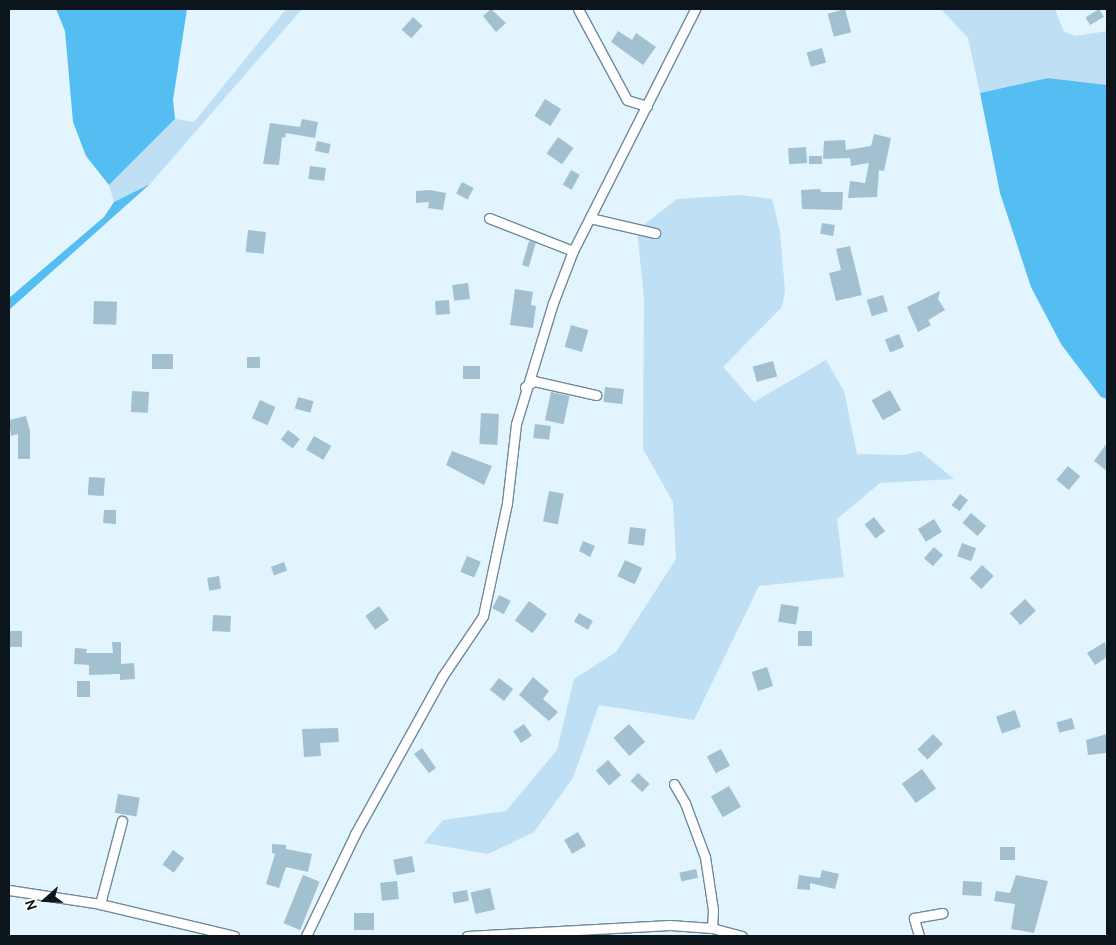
<!DOCTYPE html>
<html>
<head>
<meta charset="utf-8">
<style>
	body { margin:0 }
	#map { position:relative; width:1116px; height:945px; overflow:hidden; background:#e2f4fe; font-family:Cabin,sans-serif }
	div>[style] { position:absolute }
	[style*='--x'] { left:calc(var(--x)*1px); top:calc(var(--y)*1px); width:calc(var(--w)*1px); rotate:calc(var(--a)*1deg) }
	.green>* { inset:0; background:#bfe0f4 }
	.forest>* { inset:0; background:#54bef3 }
	.building>* { inset:0; background:#a3c0d1; transform-origin:0 0 }
	.roads { filter:drop-shadow(1px 0 #6f8a9a) drop-shadow(-1px 0 #6f8a9a) drop-shadow(0 1px #6f8a9a) drop-shadow(0 -1px #6f8a9a) }
	.street>* { height:9px; margin:-4.5px; padding:0 4.5px; transform-origin:4.5px; border-radius:4.5px; background:#fff }
	span { translate:-50% -50%; white-space:nowrap; text-align:center; line-height:1.15; -webkit-text-stroke:4px #fff; paint-order:stroke }
	.frame { position:absolute; inset:0; border:10px solid #0b151b; pointer-events:none }
	.north { position:absolute; left:20px; top:875px; width:50px; height:50px; -webkit-text-stroke:4px #fff; paint-order:stroke; rotate:251deg; font-size:14px; font-weight:700; line-height:20px; text-align:center; color:#0b151b }
	.north::after { content:''; display:block; margin:auto; width:18px; height:22px; background:#0b151b; clip-path:polygon(50% 0,100% 100%,50% 72%,0 100%) }
</style>
</head>
<body>
<div id="map">
	<div class="green">
		<i style="clip-path:polygon(286px 9px,302px 9px,150px 184px,114px 202px,109px 185px,175px 119px,194px 122px)"></i>
		<i style="clip-path:polygon(941px 9px,1055px 9px,1064px 32px,1076px 36px,1107px 31px,1107px 85px,1048px 78px,980px 93px,968px 38px)"></i>
		<i style="clip-path:polygon(741px 195px,772px 199px,780px 232px,785px 291px,782px 307px,723px 367px,754px 402px,826px 360px,844px 391px,857px 454px,903px 455px,920px 451px,954px 479px,880px 483px,837px 519px,844px 577px,759px 586px,694px 720px,599px 705px,573px 778px,534px 832px,488px 854px,424px 843px,443px 820px,506px 811px,557px 750px,574px 679px,616px 652px,676px 559px,673px 502px,643px 449px,644px 298px,637px 230px,677px 199px)"></i>
	</div>
	<div class="forest">
		<i style="clip-path:polygon(56px 9px,187px 9px,173px 100px,175px 119px,109px 185px,86px 156px,73px 122px,65px 31px)"></i>
		<i style="clip-path:polygon(1048px 78px,1107px 85px,1107px 399px,1101px 397px,1061px 344px,1031px 287px,1000px 193px,980px 93px)"></i>
		<i style="clip-path:polygon(150px 184px,9px 310px,9px 298px,104px 217px,114px 202px)"></i>
	</div>
	<div class="building">
		<i style="clip-path:polygon(491px 9px,506px 23px,496px 32px,483px 16px)"></i>
		<i style="left:845px;top:9px;width:24px;height:18px;rotate:75deg"></i>
		<i style="left:1099px;top:9px;width:9px;height:16px;rotate:58deg"></i>
		<i style="left:413px;top:17px;width:13px;height:17px;rotate:42deg"></i>
		<i style="clip-path:polygon(618px 31px,632px 40px,636px 33px,656px 47px,643px 65px,611px 42px)"></i>
		<i style="left:822px;top:48px;width:15px;height:16px;rotate:74deg"></i>
		<i style="left:545px;top:99px;width:19px;height:20px;rotate:32deg"></i>
		<i style="clip-path:polygon(302px 119px,318px 122px,315px 138px,286px 133px,285px 138px,282px 137px,279px 165px,263px 164px,270px 123px,300px 127px)"></i>
		<i style="clip-path:polygon(874px 134px,891px 138px,884px 171px,879px 170px,877px 197px,848px 198px,850px 181px,865px 183px,869px 163px,851px 166px,850px 158px,823px 159px,824px 141px,845px 140px,846px 150px,871px 146px)"></i>
		<i style="left:558px;top:137px;width:19px;height:20px;rotate:35deg"></i>
		<i style="left:317px;top:141px;width:14px;height:10px;rotate:12deg"></i>
		<i style="left:806px;top:147px;width:16px;height:18px;rotate:86deg"></i>
		<i style="left:809px;top:156px;width:13px;height:8px"></i>
		<i style="left:310px;top:166px;width:16px;height:13px;rotate:7deg"></i>
		<i style="left:571px;top:170px;width:10px;height:17px;rotate:29deg"></i>
		<i style="left:462px;top:182px;width:13px;height:13px;rotate:27deg"></i>
		<i style="clip-path:polygon(820px 189px,821px 192px,843px 192px,842px 210px,802px 209px,801px 190px)"></i>
		<i style="clip-path:polygon(430px 190px,446px 193px,443px 210px,428px 208px,429px 202px,416px 203px,416px 191px)"></i>
		<i style="left:822px;top:223px;width:13px;height:11px;rotate:9deg"></i>
		<i style="left:248px;top:230px;width:18px;height:22px;rotate:6deg"></i>
		<i style="left:529px;top:241px;width:7px;height:25px;rotate:16deg"></i>
		<i style="clip-path:polygon(850px 246px,862px 295px,836px 301px,829px 273px,841px 270px,836px 249px)"></i>
		<i style="left:468px;top:283px;width:16px;height:16px;rotate:83deg"></i>
		<i style="clip-path:polygon(515px 289px,533px 292px,531px 305px,536px 306px,533px 328px,510px 325px)"></i>
		<i style="clip-path:polygon(940px 291px,938px 299px,945px 310px,928px 320px,931px 325px,918px 332px,907px 307px)"></i>
		<i style="left:883px;top:295px;width:17px;height:17px;rotate:73deg"></i>
		<i style="left:449px;top:300px;width:14px;height:14px;rotate:86deg"></i>
		<i style="left:94px;top:301px;width:23px;height:23px;rotate:2deg"></i>
		<i style="left:571px;top:325px;width:18px;height:23px;rotate:16deg"></i>
		<i style="left:899px;top:334px;width:14px;height:15px;rotate:69deg"></i>
		<i style="left:152px;top:354px;width:21px;height:15px"></i>
		<i style="left:260px;top:357px;width:11px;height:13px;rotate:90deg"></i>
		<i style="left:773px;top:361px;width:16px;height:21px;rotate:75deg"></i>
		<i style="left:463px;top:366px;width:17px;height:13px"></i>
		<i style="left:605px;top:387px;width:19px;height:15px;rotate:6deg"></i>
		<i style="left:890px;top:390px;width:23px;height:21px;rotate:61deg"></i>
		<i style="left:132px;top:391px;width:17px;height:21px;rotate:3deg"></i>
		<i style="left:551px;top:392px;width:19px;height:29px;rotate:12deg"></i>
		<i style="left:298px;top:397px;width:16px;height:12px;rotate:15deg"></i>
		<i style="left:260px;top:400px;width:17px;height:20px;rotate:24deg"></i>
		<i style="left:481px;top:413px;width:18px;height:31px;rotate:3deg"></i>
		<i style="clip-path:polygon(26px 416px,30px 431px,30px 459px,18px 459px,18px 434px,11px 436px,9px 420px)"></i>
		<i style="left:535px;top:424px;width:16px;height:14px;rotate:7deg"></i>
		<i style="left:288px;top:430px;width:15px;height:12px;rotate:37deg"></i>
		<i style="left:314px;top:436px;width:20px;height:16px;rotate:30deg"></i>
		<i style="clip-path:polygon(1107px 443px,1107px 471px,1094px 461px)"></i>
		<i style="clip-path:polygon(452px 451px,492px 466px,484px 485px,446px 465px)"></i>
		<i style="left:1068px;top:466px;width:16px;height:18px;rotate:40deg"></i>
		<i style="left:89px;top:477px;width:16px;height:18px;rotate:4deg"></i>
		<i style="left:549px;top:491px;width:15px;height:31px;rotate:11deg"></i>
		<i style="left:960px;top:494px;width:10px;height:14px;rotate:37deg"></i>
		<i style="clip-path:polygon(104px 510px,116px 510px,116px 524px,103px 523px)"></i>
		<i style="left:971px;top:513px;width:20px;height:13px;rotate:41deg"></i>
		<i style="left:874px;top:517px;width:18px;height:12px;rotate:52deg"></i>
		<i style="left:934px;top:519px;width:15px;height:19px;rotate:58deg"></i>
		<i style="left:630px;top:527px;width:16px;height:17px;rotate:7deg"></i>
		<i style="clip-path:polygon(583px 541px,595px 546px,590px 557px,579px 551px)"></i>
		<i style="left:962px;top:543px;width:15px;height:14px;rotate:20deg"></i>
		<i style="left:934px;top:547px;width:12px;height:15px;rotate:42deg"></i>
		<i style="left:467px;top:556px;width:15px;height:17px;rotate:23deg"></i>
		<i style="left:625px;top:560px;width:19px;height:18px;rotate:25deg"></i>
		<i style="left:284px;top:562px;width:9px;height:14px;rotate:69deg"></i>
		<i style="left:982px;top:565px;width:16px;height:18px;rotate:43deg"></i>
		<i style="left:219px;top:576px;width:13px;height:12px;rotate:81deg"></i>
		<i style="left:499px;top:595px;width:13px;height:15px;rotate:27deg"></i>
		<i style="left:1025px;top:599px;width:16px;height:21px;rotate:47deg"></i>
		<i style="left:529px;top:601px;width:22px;height:24px;rotate:36deg"></i>
		<i style="left:781px;top:604px;width:18px;height:18px;rotate:9deg"></i>
		<i style="left:379px;top:606px;width:17px;height:17px;rotate:54deg"></i>
		<i style="left:579px;top:613px;width:16px;height:10px;rotate:30deg"></i>
		<i style="left:213px;top:615px;width:18px;height:16px;rotate:3deg"></i>
		<i style="left:9px;top:631px;width:13px;height:16px"></i>
		<i style="left:798px;top:631px;width:14px;height:15px"></i>
		<i style="clip-path:polygon(112px 642px,121px 642px,121px 664px,134px 663px,135px 679px,120px 680px,120px 674px,89px 675px,89px 665px,74px 664px,75px 648px,87px 649px,86px 653px,113px 653px)"></i>
		<i style="clip-path:polygon(1105px 642px,1107px 657px,1095px 665px,1087px 653px)"></i>
		<i style="left:767px;top:667px;width:20px;height:16px;rotate:72deg"></i>
		<i style="clip-path:polygon(533px 677px,549px 691px,543px 699px,558px 712px,549px 721px,519px 695px)"></i>
		<i style="left:499px;top:678px;width:18px;height:15px;rotate:38deg"></i>
		<i style="left:77px;top:681px;width:13px;height:16px"></i>
		<i style="left:1015px;top:710px;width:18px;height:20px;rotate:71deg"></i>
		<i style="left:1072px;top:718px;width:11px;height:16px;rotate:75deg"></i>
		<i style="left:524px;top:724px;width:14px;height:13px;rotate:56deg"></i>
		<i style="left:629px;top:724px;width:24px;height:21px;rotate:48deg"></i>
		<i style="clip-path:polygon(338px 728px,339px 742px,320px 743px,321px 756px,304px 757px,302px 729px)"></i>
		<i style="left:933px;top:734px;width:14px;height:22px;rotate:45deg"></i>
		<i style="clip-path:polygon(1107px 734px,1107px 753px,1088px 755px,1086px 740px)"></i>
		<i style="clip-path:polygon(422px 748px,436px 768px,429px 773px,414px 754px)"></i>
		<i style="left:721px;top:749px;width:19px;height:16px;rotate:62deg"></i>
		<i style="left:608px;top:760px;width:20px;height:16px;rotate:49deg"></i>
		<i style="left:922px;top:769px;width:24px;height:25px;rotate:54deg"></i>
		<i style="left:638px;top:773px;width:16px;height:11px;rotate:43deg"></i>
		<i style="left:729px;top:786px;width:24px;height:21px;rotate:60deg"></i>
		<i style="left:118px;top:794px;width:22px;height:19px;rotate:10deg"></i>
		<i style="left:578px;top:832px;width:16px;height:16px;rotate:60deg"></i>
		<i style="clip-path:polygon(272px 844px,286px 845px,286px 849px,312px 854px,308px 872px,286px 867px,279px 888px,266px 884px,275px 854px,272px 853px)"></i>
		<i style="left:1000px;top:847px;width:15px;height:13px"></i>
		<i style="left:173px;top:850px;width:14px;height:18px;rotate:36deg"></i>
		<i style="left:412px;top:856px;width:16px;height:19px;rotate:79deg"></i>
		<i style="left:696px;top:869px;width:9px;height:17px;rotate:77deg"></i>
		<i style="clip-path:polygon(822px 870px,839px 874px,835px 889px,810px 883px,810px 890px,797px 889px,799px 875px,820px 878px)"></i>
		<i style="left:303px;top:875px;width:18px;height:52px;rotate:22deg"></i>
		<i style="clip-path:polygon(1016px 875px,1048px 881px,1034px 933px,1011px 929px,1015px 904px,994px 901px,996px 891px,1010px 893px)"></i>
		<i style="left:397px;top:881px;width:18px;height:17px;rotate:84deg"></i>
		<i style="left:963px;top:881px;width:19px;height:14px;rotate:3deg"></i>
		<i style="left:490px;top:888px;width:22px;height:20px;rotate:77deg"></i>
		<i style="left:467px;top:890px;width:11px;height:15px;rotate:80deg"></i>
		<i style="left:354px;top:913px;width:20px;height:17px"></i>
	</div>
	<div class="roads">
		<div class="street">
			<i style="--x:578;--y:9;--w:103;--a:61.7"></i>
			<i style="--x:627;--y:100;--w:21;--a:17"></i>
			<i style="--x:489;--y:218;--w:90;--a:21.4"></i>
			<i style="--x:590;--y:218;--w:67;--a:13"></i>
			<i style="--x:525;--y:387;--w:11;--a:-34"></i>
			<i style="--x:534;--y:381;--w:64;--a:12.7"></i>
			<i style="--x:674;--y:784;--w:22;--a:60"></i>
			<i style="--x:685;--y:803;--w:58;--a:69.7"></i>
			<i style="--x:705;--y:857;--w:54;--a:81.4"></i>
			<i style="--x:713;--y:910;--w:18;--a:93"></i>
			<i style="--x:9;--y:890;--w:92;--a:8.7"></i>
			<i style="--x:100;--y:904;--w:138;--a:13.4"></i>
			<i style="--x:100;--y:904;--w:86;--a:-75.2"></i>
			<i style="--x:306;--y:936;--w:113;--a:-64.3"></i>
			<i style="--x:355;--y:834;--w:179;--a:-61"></i>
			<i style="--x:442;--y:677;--w:73;--a:-56.1"></i>
			<i style="--x:483;--y:616;--w:116;--a:-78"></i>
			<i style="--x:507;--y:503;--w:80;--a:-83.5"></i>
			<i style="--x:516;--y:424;--w:127;--a:-73"></i>
			<i style="--x:553;--y:303;--w:56;--a:-69"></i>
			<i style="--x:573;--y:251;--w:271;--a:-63.2"></i>
			<i style="--x:467;--y:936;--w:203;--a:-3.1"></i>
			<i style="--x:670;--y:925;--w:42;--a:4.1"></i>
			<i style="--x:712;--y:928;--w:31;--a:15"></i>
			<i style="--x:919;--y:936;--w:19;--a:-106"></i>
			<i style="--x:914;--y:918;--w:29;--a:-10"></i>
		</div>
	</div>
	<div class="frame"></div>
	<div class="north">N</div>
</div>
</body>
</html>
